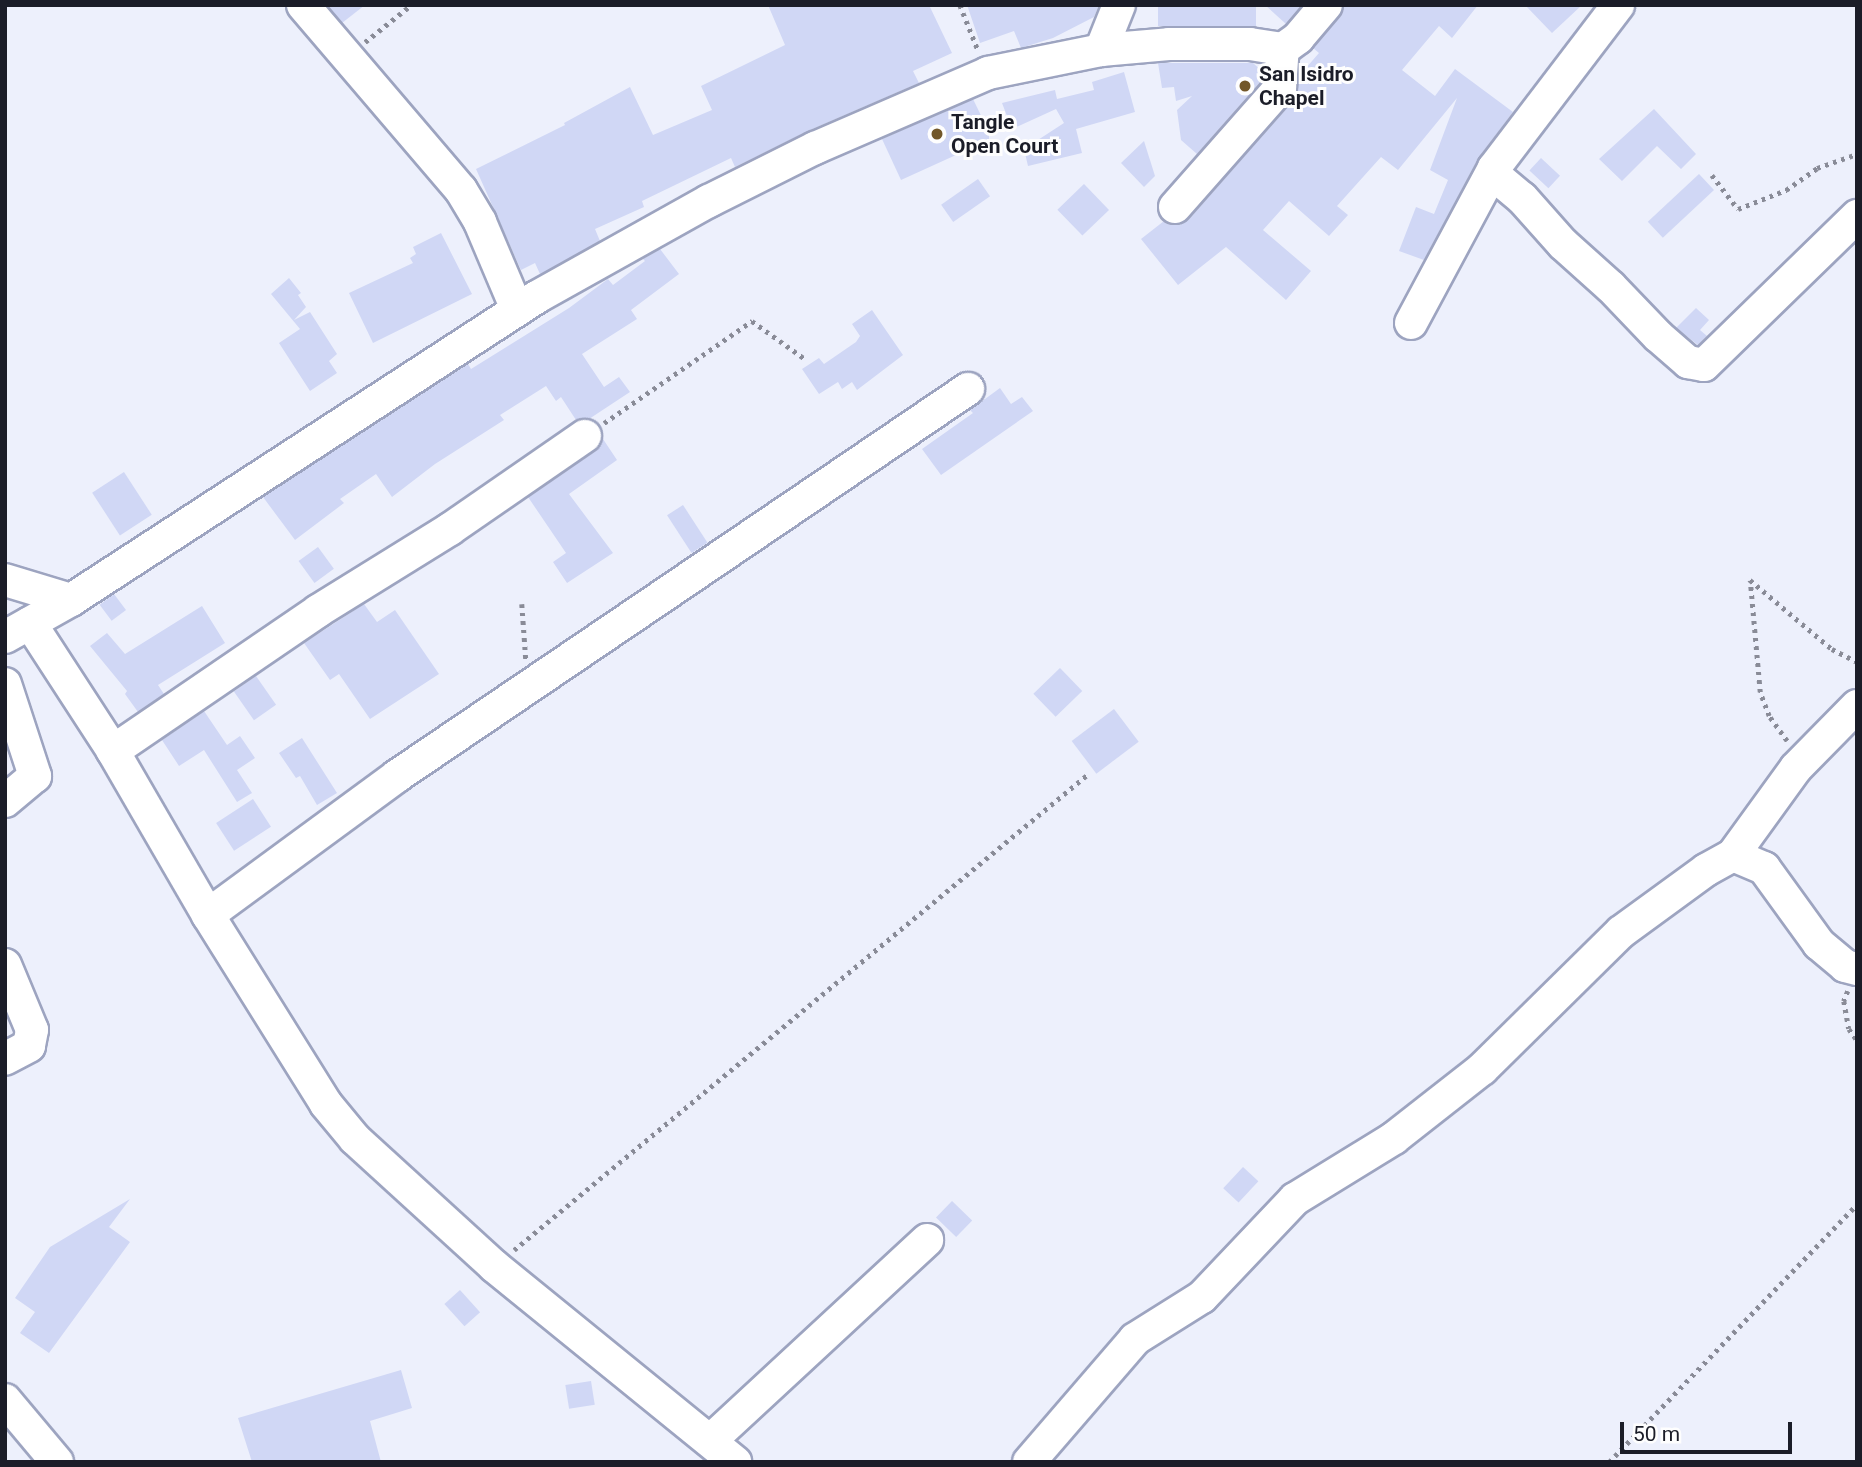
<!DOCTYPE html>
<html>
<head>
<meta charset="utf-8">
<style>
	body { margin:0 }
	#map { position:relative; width:1862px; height:1467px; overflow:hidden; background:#edf0fc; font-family:Roboto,sans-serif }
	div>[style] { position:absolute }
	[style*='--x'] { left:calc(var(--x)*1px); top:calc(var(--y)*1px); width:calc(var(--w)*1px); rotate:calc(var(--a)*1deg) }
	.building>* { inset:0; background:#d0d7f5; transform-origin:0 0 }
	.path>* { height:4.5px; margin-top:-2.25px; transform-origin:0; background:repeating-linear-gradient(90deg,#898b97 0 3.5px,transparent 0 8.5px) }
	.roads { filter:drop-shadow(2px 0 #9da4c0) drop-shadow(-2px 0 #9da4c0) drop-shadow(0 2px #9da4c0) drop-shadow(0 -2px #9da4c0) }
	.minor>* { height:32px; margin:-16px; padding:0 16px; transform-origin:16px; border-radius:16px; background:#fff }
	.dots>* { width:19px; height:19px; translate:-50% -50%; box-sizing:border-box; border:4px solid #fefefe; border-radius:50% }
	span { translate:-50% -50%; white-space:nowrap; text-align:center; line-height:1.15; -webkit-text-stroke:6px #fefefe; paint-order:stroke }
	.poi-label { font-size:21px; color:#1b1d28; font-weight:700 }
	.left { translate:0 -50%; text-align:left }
	.frame { position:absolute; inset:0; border:7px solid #1b1d28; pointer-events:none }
	.scale { position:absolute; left:1620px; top:1422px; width:172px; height:32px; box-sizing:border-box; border:4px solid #1b1d28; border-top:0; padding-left:9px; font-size:21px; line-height:24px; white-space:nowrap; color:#1b1d28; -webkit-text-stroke:5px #fefefe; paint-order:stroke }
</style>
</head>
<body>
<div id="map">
	<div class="building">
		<i style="clip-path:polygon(327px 5px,365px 5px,342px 23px)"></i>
		<i style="clip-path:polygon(768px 5px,929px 5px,952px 53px,913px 71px,919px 83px,808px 131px,735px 167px,731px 158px,642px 201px,644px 207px,595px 229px,600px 241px,545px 272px,540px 274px,535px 263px,521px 270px,476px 169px,565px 125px,564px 123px,630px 87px,653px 135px,712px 110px,701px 86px,785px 45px)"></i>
		<i style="clip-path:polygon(967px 5px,1099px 5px,1094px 17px,1053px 38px,1021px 48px,1014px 31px,980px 43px)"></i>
		<i style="left:1158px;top:5px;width:98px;height:21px"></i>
		<i style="clip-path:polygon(1265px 5px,1302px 5px,1286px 24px)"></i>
		<i style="clip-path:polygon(1344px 5px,1478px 5px,1452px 38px,1439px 26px,1402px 70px,1435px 96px,1455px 69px,1513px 112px,1478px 159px,1424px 260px,1399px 251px,1416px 207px,1434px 214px,1448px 180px,1430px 170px,1457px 98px,1398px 170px,1381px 157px,1337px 206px,1348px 215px,1329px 236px,1289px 201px,1263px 230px,1311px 271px,1286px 300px,1226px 247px,1178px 285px,1141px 239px,1164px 221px,1180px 225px,1189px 219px,1294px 100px,1299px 76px,1319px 53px,1313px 48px,1340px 17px)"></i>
		<i style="clip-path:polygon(1525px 5px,1582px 5px,1552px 33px)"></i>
		<i style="clip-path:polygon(1158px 63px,1253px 63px,1263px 72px,1262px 80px,1197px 154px,1181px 140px,1177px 110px,1192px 96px,1176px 101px,1174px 87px,1162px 88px)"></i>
		<i style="clip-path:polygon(1124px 72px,1135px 112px,1076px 129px,1082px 153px,1028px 166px,1024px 149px,1064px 123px,1056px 109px,1012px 129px,1002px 103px,1055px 90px,1057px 99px,1094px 90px,1092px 82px)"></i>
		<i style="clip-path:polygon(973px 99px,989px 132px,989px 140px,901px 180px,882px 139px)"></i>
		<i style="clip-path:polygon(1654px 109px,1696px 154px,1681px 169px,1657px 146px,1622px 181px,1599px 159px)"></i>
		<i style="clip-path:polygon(1144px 141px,1155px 176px,1144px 187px,1121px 163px)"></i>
		<i style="left:1541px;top:158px;width:26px;height:17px;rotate:43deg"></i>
		<i style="left:1699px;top:174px;width:22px;height:70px;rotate:47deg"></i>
		<i style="left:978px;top:179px;width:21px;height:45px;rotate:55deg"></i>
		<i style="left:1084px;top:184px;width:36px;height:37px;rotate:46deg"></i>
		<i style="clip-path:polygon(441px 233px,472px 294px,373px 343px,349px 293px,413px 263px,410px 258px,416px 254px,413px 247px)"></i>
		<i style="clip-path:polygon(660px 249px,679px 274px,631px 310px,637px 319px,582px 354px,604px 387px,619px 377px,630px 392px,589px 419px,576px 420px,561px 397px,556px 401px,546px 386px,500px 415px,504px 420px,435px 464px,392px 497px,376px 474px,340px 499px,344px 503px,295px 540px,263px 497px,468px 364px,471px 369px,569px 308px,608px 279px,613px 285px,645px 261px,643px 259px)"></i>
		<i style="clip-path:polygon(289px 278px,301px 293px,298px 295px,306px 307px,294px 320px,310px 312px,337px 354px,329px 361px,337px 373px,310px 391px,279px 343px,300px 329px,271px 294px)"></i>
		<i style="clip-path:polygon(1696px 308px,1709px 320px,1700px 330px,1707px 336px,1698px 345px,1676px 328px)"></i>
		<i style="clip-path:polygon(872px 310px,903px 355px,857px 390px,852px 382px,842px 389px,838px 382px,819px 394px,802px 369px,819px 358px,824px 364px,856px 342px,860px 336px,852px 324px)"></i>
		<i style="clip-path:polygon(1000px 388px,1011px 404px,1022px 397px,1033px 411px,941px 475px,922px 449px,973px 413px,970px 410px)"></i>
		<i style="clip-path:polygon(603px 439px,617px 460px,569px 494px,613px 553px,567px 583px,553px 562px,566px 553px,528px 497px,595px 451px)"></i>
		<i style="left:124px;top:472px;width:51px;height:38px;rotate:57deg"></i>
		<i style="left:683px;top:505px;width:45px;height:19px;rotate:57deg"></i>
		<i style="left:318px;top:547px;width:27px;height:24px;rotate:54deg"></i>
		<i style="left:114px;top:594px;width:20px;height:18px;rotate:53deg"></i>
		<i style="clip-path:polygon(364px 604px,377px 622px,395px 610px,439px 674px,370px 719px,339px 674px,330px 680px,304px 643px)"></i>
		<i style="clip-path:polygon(202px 606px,225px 643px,158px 685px,164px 694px,138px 712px,125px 694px,127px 691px,90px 646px,107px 633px,125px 654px)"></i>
		<i style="left:1060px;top:668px;width:32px;height:37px;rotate:46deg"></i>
		<i style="left:256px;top:676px;width:35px;height:27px;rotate:55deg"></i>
		<i style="left:1114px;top:709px;width:41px;height:53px;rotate:53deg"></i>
		<i style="clip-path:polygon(204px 711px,227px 745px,240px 736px,255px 758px,237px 770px,252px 793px,237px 802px,204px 750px,179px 766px,162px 740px)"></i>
		<i style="clip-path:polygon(302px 738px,337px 793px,317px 805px,300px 776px,296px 778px,279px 753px)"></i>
		<i style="left:253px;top:799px;width:33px;height:44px;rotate:57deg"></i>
		<i style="left:1243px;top:1167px;width:21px;height:29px;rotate:43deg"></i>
		<i style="clip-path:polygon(130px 1199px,109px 1227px,130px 1242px,49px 1353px,20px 1333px,35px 1312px,15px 1298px,50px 1247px)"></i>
		<i style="left:952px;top:1201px;width:28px;height:23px;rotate:44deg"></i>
		<i style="left:460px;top:1290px;width:30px;height:21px;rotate:48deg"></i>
		<i style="clip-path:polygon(401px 1370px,412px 1408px,370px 1421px,381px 1462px,252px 1462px,238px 1418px)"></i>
		<i style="left:591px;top:1381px;width:24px;height:26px;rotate:81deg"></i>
	</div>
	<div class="path">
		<i style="--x:960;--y:5;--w:48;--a:68.2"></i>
		<i style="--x:365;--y:42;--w:59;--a:-38.8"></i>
		<i style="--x:1712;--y:175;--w:43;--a:52.6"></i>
		<i style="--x:1738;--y:209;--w:52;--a:-21.6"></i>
		<i style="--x:1786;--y:190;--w:38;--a:-35"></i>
		<i style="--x:1817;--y:168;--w:42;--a:-19.3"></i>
		<i style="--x:604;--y:423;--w:180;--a:-34.6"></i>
		<i style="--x:752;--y:321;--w:65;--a:35.6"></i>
		<i style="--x:522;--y:604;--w:56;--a:85.9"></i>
		<i style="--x:1787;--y:741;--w:31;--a:-126"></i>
		<i style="--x:1769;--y:716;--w:26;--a:-111"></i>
		<i style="--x:1760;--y:692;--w:112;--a:-95.1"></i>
		<i style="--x:1750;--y:580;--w:107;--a:40.1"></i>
		<i style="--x:1832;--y:649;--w:28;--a:27"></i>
		<i style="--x:1848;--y:991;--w:11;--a:112"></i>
		<i style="--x:1844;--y:1001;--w:28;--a:80"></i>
		<i style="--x:1849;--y:1029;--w:14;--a:54"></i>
		<i style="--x:514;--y:1250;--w:744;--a:-39.66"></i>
		<i style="--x:1609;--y:1462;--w:358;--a:-46.1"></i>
	</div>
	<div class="roads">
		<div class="minor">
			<i style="--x:303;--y:5;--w:243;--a:49.5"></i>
			<i style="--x:461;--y:190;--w:37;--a:59"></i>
			<i style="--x:480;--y:222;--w:95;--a:67"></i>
			<i style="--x:1101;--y:50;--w:48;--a:-68.2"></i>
			<i style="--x:1494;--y:168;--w:12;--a:66"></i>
			<i style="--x:1499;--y:179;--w:30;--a:40"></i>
			<i style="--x:1522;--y:198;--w:62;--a:48.3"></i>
			<i style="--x:1563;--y:244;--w:64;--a:41.9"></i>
			<i style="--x:1611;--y:287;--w:68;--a:46.2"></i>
			<i style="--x:1658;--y:336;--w:40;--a:41"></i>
			<i style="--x:1688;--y:362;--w:16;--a:11"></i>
			<i style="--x:1704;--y:365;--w:214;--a:-44.2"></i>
			<i style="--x:1175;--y:207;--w:159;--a:-48.6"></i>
			<i style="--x:1280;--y:88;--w:39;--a:-86"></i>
			<i style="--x:1411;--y:323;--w:176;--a:-61.8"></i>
			<i style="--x:1494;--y:168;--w:205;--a:-52.7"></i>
			<i style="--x:5;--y:580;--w:69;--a:16.9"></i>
			<i style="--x:30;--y:623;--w:153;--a:57"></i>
			<i style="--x:113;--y:751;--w:190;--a:59.9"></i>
			<i style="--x:208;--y:915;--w:223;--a:58"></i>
			<i style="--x:326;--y:1104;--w:45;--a:50.4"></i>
			<i style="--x:355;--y:1139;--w:188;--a:42.4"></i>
			<i style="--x:494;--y:1266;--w:311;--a:39.1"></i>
			<i style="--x:5;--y:637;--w:76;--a:-29.3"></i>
			<i style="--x:71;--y:600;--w:556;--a:-33.03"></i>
			<i style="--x:537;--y:297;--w:197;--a:-29.2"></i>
			<i style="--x:709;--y:201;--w:119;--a:-26.6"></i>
			<i style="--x:815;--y:148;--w:189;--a:-23.4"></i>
			<i style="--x:988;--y:73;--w:115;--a:-11.5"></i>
			<i style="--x:1101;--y:50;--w:68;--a:-5"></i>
			<i style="--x:1169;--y:44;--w:81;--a:0"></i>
			<i style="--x:1250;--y:44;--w:33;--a:9"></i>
			<i style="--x:1283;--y:49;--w:19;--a:-36"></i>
			<i style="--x:1298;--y:38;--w:43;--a:-49.7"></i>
			<i style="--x:5;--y:684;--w:97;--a:71.9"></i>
			<i style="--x:35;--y:776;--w:39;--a:140"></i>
			<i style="--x:113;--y:751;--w:248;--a:-34.3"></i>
			<i style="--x:318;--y:611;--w:155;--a:-31.8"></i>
			<i style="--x:450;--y:529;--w:164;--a:-34.6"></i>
			<i style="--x:1733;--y:855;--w:34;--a:23"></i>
			<i style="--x:1764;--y:868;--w:94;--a:54.1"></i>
			<i style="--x:1819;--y:944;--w:34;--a:40"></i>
			<i style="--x:1845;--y:966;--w:12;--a:14"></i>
			<i style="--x:208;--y:915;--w:235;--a:-36.3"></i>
			<i style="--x:397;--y:776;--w:690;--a:-34.13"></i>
			<i style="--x:5;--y:965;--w:70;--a:67.4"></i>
			<i style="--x:32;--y:1030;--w:16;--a:101"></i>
			<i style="--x:29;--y:1046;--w:27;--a:152"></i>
			<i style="--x:5;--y:1400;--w:81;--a:50"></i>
			<i style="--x:710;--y:1441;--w:296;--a:-42.8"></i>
			<i style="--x:1029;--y:1462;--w:162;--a:-49.2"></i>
			<i style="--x:1135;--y:1339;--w:79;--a:-32.1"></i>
			<i style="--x:1202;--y:1297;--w:135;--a:-46.5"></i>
			<i style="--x:1295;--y:1199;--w:116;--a:-31.6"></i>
			<i style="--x:1394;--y:1138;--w:112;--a:-38.1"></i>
			<i style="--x:1482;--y:1069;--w:195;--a:-44.6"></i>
			<i style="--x:1621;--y:932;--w:105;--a:-36.1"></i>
			<i style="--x:1706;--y:870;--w:31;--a:-29"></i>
			<i style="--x:1733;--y:855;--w:107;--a:-54.1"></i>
			<i style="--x:1796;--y:768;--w:87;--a:-45.5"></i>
		</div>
	</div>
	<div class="dots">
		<i style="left:1245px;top:86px;background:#725729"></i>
		<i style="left:937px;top:134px;background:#725729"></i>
	</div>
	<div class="poi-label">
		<span class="left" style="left:1259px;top:86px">San Isidro<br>Chapel</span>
		<span class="left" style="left:951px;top:134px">Tangle<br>Open Court</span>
	</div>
	<div class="frame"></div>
	<div class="scale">50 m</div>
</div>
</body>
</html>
